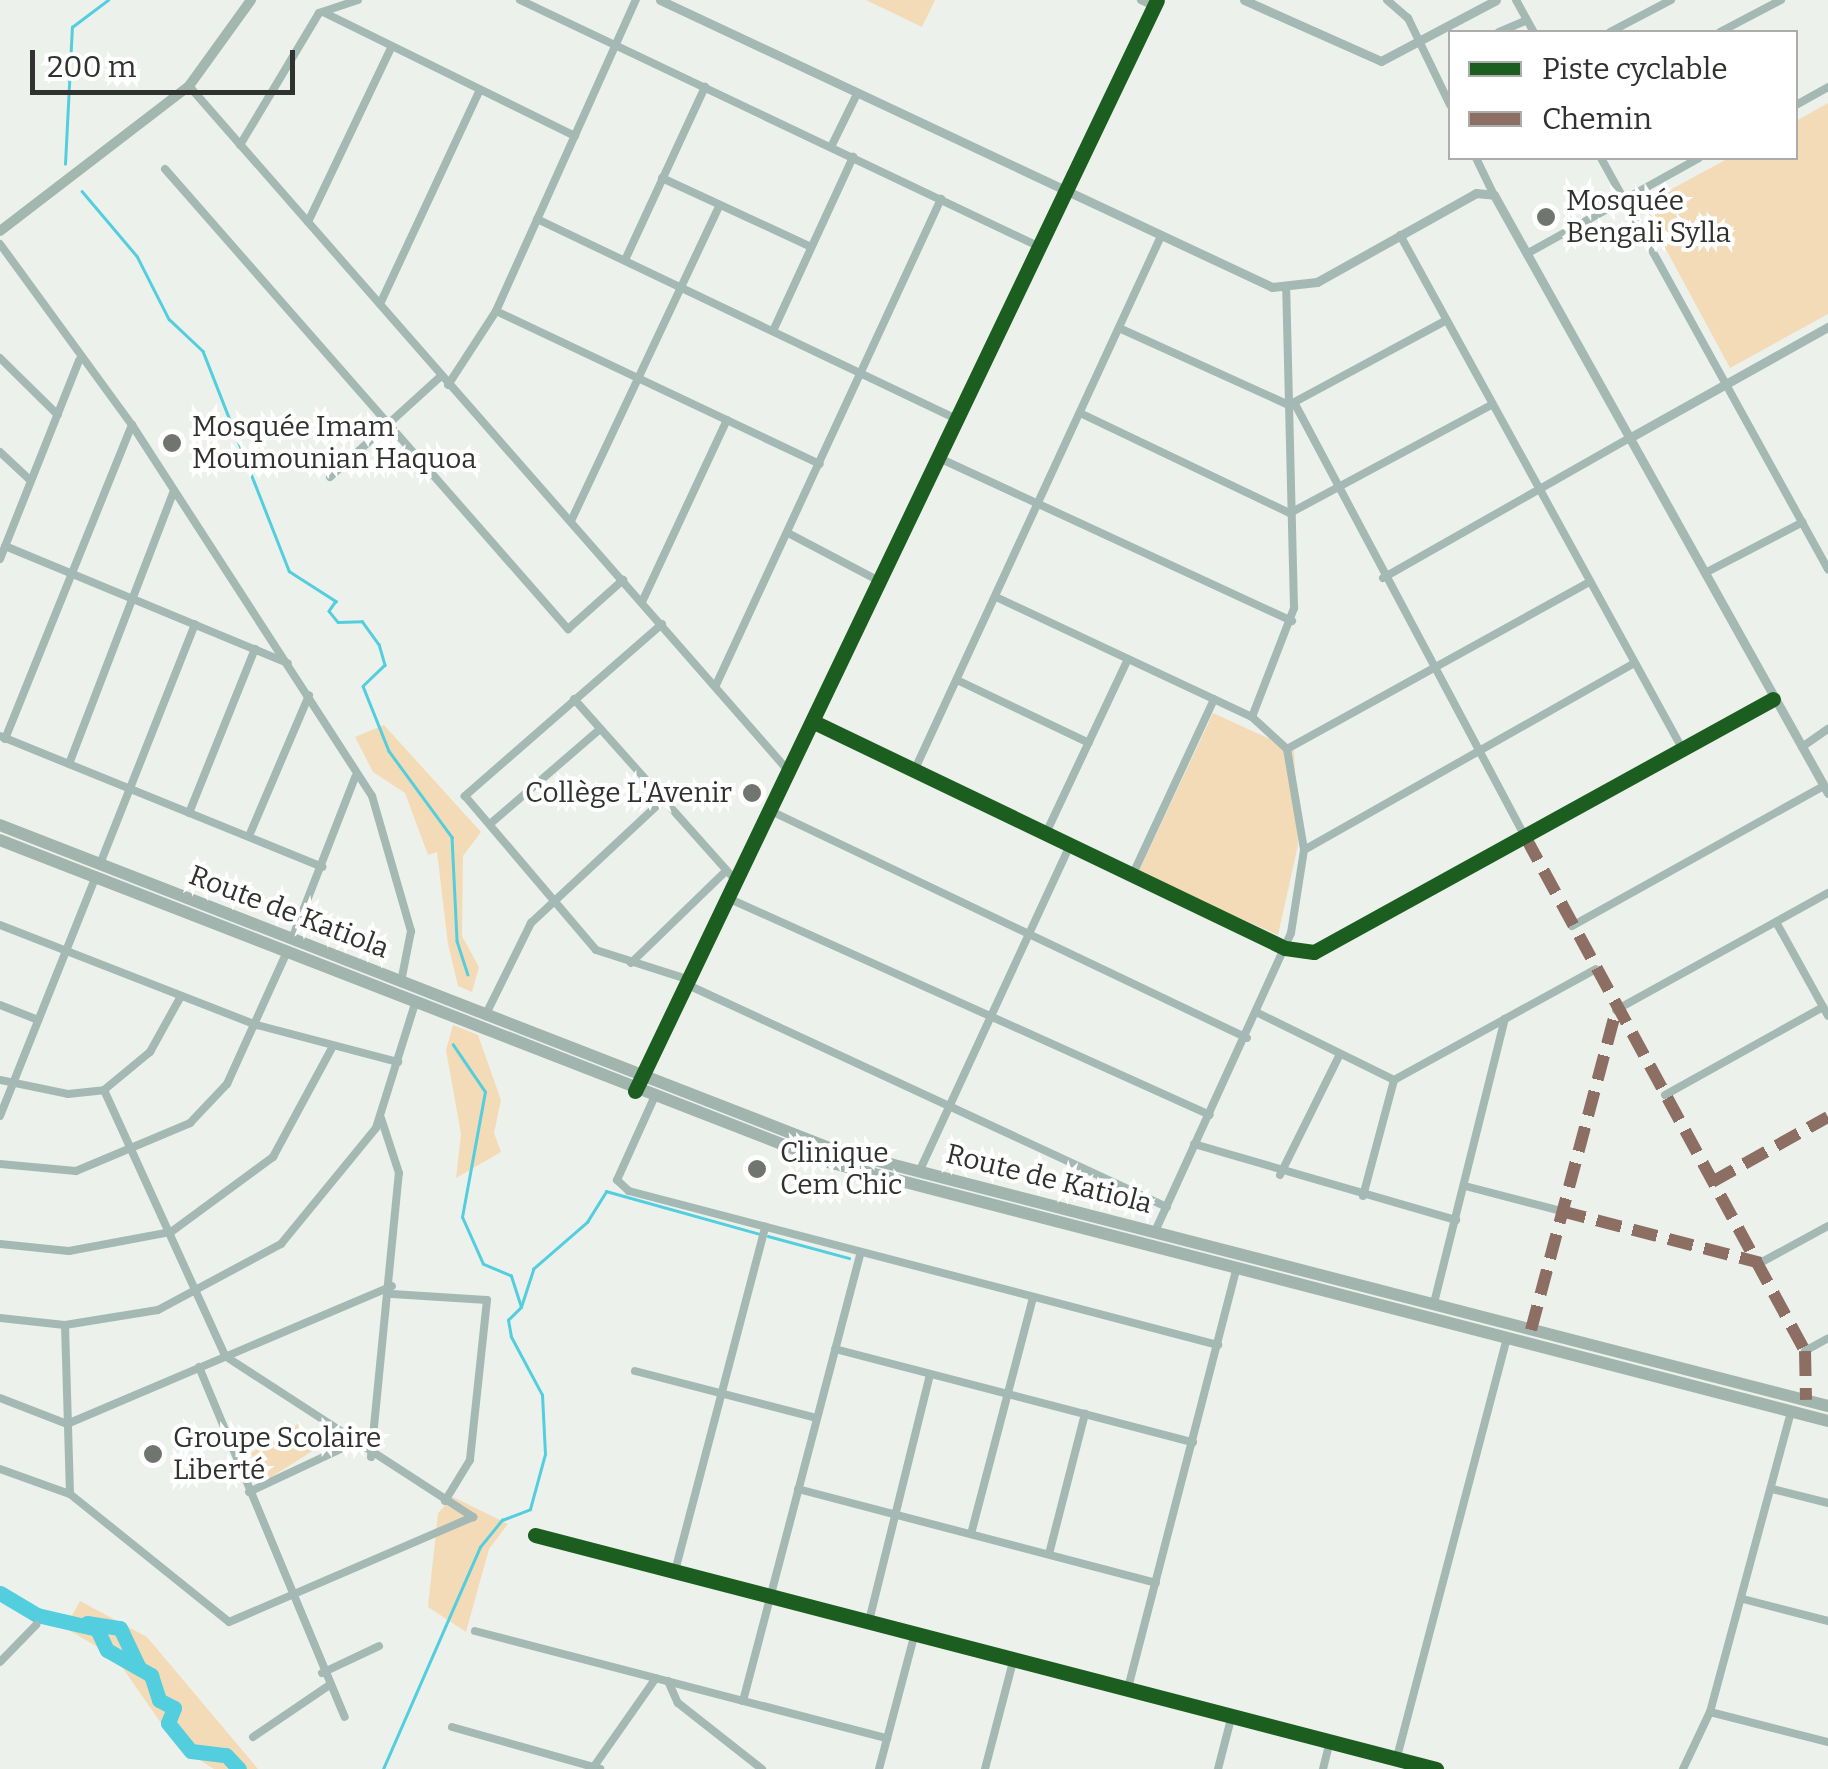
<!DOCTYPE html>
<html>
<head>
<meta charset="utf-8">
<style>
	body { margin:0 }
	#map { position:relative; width:1828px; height:1769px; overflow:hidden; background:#ecf1ec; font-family:Bitter,serif }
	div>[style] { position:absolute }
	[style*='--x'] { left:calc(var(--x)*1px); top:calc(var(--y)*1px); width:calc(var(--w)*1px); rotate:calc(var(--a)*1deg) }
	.green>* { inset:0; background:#f4dbb8; transform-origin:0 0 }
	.stream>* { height:2.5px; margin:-1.25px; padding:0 1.25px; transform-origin:1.25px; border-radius:1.25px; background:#53cede }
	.river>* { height:15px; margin:-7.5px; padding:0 7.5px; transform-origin:7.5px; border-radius:7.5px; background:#53cede }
	.minor>* { height:8px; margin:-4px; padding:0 4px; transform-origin:4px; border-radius:4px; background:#a4b9b3 }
	.tertiary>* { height:9px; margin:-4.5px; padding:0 4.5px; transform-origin:4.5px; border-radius:4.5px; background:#a4b9b3 }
	.secondary>* { height:10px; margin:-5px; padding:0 5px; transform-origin:5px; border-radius:5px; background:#a2b7b0 }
	.trunk>* { height:12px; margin:-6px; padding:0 6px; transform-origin:6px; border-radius:6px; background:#a2b4ae }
	.quiet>* { height:12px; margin-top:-6px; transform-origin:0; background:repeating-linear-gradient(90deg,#8d6e63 0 25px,transparent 0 37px) }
	.cycleway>* { height:15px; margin:-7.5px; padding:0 7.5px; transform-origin:7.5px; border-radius:7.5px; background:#1b5e20 }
	.dots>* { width:28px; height:28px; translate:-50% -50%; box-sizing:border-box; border:5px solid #fff; border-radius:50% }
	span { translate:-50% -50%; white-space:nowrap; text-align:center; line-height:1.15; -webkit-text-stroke:8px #fff; paint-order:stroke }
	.poi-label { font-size:28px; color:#2f322e }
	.left { translate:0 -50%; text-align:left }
	.right { translate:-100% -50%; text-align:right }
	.street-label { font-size:28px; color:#2f322e }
	.legend { position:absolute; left:1448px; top:30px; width:350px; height:130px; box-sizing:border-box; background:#fff; border:2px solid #acadab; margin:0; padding:12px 18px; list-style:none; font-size:30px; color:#2f322e }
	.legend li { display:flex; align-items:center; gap:20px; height:50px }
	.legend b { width:50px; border:2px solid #acadab }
	.scale { position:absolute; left:30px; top:50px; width:265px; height:45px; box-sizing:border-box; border:5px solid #2f322e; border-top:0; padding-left:12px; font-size:30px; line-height:35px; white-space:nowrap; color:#2f322e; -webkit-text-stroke:8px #fff; paint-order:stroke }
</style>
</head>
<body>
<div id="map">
	<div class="green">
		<i style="clip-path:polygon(866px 0,935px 0,922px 27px)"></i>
		<i style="clip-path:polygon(1828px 103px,1828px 314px,1730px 368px,1642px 205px,1729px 158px,1796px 158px,1796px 121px)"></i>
		<i style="clip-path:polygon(1213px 713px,1294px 750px,1298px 845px,1278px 935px,1138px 873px)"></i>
		<i style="clip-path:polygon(384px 725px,481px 832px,463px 856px,462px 936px,479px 967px,472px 992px,458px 986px,448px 944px,437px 852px,428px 855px,405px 793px,373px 772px,355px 737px)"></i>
		<i style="clip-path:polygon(453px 1025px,478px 1035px,501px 1100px,494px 1133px,501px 1152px,456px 1178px,461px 1134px,446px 1050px)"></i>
		<i style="left:299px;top:1423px;width:31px;height:57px;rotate:58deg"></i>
		<i style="clip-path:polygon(453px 1497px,508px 1524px,489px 1549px,466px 1632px,428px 1607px,438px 1513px)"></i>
		<i style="clip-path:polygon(80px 1601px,147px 1637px,258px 1769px,214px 1769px,177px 1746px,115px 1657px,65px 1628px)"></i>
	</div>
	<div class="stream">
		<i style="--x:65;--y:164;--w:137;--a:-87.1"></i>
		<i style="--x:72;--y:27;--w:45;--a:-36.9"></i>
		<i style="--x:82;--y:191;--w:85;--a:49.8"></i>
		<i style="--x:137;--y:256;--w:71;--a:63.1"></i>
		<i style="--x:169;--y:319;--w:47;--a:43.3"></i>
		<i style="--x:203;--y:351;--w:236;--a:68.6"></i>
		<i style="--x:289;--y:571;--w:56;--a:32.6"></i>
		<i style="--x:336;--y:601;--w:12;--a:125"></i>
		<i style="--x:329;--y:611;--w:14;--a:51"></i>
		<i style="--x:338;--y:622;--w:24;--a:-2"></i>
		<i style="--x:362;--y:621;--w:29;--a:54"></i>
		<i style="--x:379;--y:644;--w:22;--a:74"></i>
		<i style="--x:385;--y:665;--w:30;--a:136"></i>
		<i style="--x:363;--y:686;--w:70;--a:68.2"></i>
		<i style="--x:389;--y:751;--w:107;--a:53.8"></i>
		<i style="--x:452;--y:837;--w:104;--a:87.2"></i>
		<i style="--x:457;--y:941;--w:35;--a:72"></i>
		<i style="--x:768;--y:1236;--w:84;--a:15.2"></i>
		<i style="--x:521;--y:1307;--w:40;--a:-72"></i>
		<i style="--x:533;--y:1269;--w:72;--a:-41"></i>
		<i style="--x:587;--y:1222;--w:36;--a:-58"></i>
		<i style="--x:606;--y:1191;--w:160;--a:15.6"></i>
		<i style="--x:383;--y:1769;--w:242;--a:-66.4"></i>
		<i style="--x:480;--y:1547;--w:35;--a:-51"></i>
		<i style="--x:502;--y:1520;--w:30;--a:-21"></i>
		<i style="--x:530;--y:1509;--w:57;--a:-74.7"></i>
		<i style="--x:545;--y:1454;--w:59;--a:-92.9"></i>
		<i style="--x:542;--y:1395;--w:66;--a:-118.1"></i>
		<i style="--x:511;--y:1337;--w:17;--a:-100"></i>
		<i style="--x:508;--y:1320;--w:18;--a:-45"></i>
		<i style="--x:521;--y:1307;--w:33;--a:-108"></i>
		<i style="--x:511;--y:1276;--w:30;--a:-157"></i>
		<i style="--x:483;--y:1264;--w:51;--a:-114.1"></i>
		<i style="--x:462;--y:1217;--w:127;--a:-79.6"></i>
		<i style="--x:485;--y:1092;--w:57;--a:-124.2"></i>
	</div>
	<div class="river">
		<i style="--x:0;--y:1593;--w:43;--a:30.7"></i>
		<i style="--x:37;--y:1615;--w:62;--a:13.1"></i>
		<i style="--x:97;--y:1629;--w:23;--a:65"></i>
		<i style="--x:107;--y:1650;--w:51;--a:29.6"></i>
		<i style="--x:151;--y:1675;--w:26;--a:72"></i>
		<i style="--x:159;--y:1700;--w:17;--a:28"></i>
		<i style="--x:174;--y:1708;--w:16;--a:112"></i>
		<i style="--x:168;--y:1723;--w:36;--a:51"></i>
		<i style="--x:191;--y:1751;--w:35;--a:7"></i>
		<i style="--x:226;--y:1755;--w:19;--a:47"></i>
		<i style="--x:87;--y:1623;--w:33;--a:9"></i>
		<i style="--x:120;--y:1628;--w:44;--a:64.6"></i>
	</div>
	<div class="minor">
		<i style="--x:520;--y:0;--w:576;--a:25.41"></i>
		<i style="--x:1141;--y:0;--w:14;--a:25"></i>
		<i style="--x:1387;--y:0;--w:28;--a:41"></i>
		<i style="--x:1408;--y:18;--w:97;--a:64.2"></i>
		<i style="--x:1516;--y:0;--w:37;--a:61"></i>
		<i style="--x:323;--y:12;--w:281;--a:26.2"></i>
		<i style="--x:1499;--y:32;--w:30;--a:-23"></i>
		<i style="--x:1610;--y:32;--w:69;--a:-27.7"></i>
		<i style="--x:1720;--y:32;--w:69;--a:-27.7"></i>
		<i style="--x:189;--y:86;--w:914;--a:48.81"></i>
		<i style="--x:1796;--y:105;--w:37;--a:-29"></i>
		<i style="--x:240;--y:145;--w:154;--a:-59.1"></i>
		<i style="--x:319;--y:13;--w:41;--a:-18.4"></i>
		<i style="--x:831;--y:147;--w:59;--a:-63.9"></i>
		<i style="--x:1476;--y:158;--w:41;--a:64.1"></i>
		<i style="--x:1601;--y:158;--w:470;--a:61.1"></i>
		<i style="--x:165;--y:169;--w:612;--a:48.78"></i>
		<i style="--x:568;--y:629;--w:74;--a:-41.7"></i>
		<i style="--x:662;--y:178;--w:164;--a:24.8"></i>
		<i style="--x:537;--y:219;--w:465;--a:25.5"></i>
		<i style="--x:308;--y:222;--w:193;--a:-64.5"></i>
		<i style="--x:1400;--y:235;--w:588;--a:61.21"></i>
		<i style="--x:0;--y:244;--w:224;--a:53.9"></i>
		<i style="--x:132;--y:425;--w:442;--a:57.1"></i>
		<i style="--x:372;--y:796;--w:141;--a:73.9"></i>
		<i style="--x:411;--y:931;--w:52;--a:101.1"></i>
		<i style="--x:1530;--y:252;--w:193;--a:-29.1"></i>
		<i style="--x:625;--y:260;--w:191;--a:-65.2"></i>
		<i style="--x:380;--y:304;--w:236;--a:-65"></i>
		<i style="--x:496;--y:311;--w:358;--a:25.3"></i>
		<i style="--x:1119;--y:328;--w:187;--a:24.4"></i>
		<i style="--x:1289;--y:405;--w:179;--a:-28.3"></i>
		<i style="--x:773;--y:331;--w:192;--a:-65.3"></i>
		<i style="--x:0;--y:358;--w:81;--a:44.5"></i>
		<i style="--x:448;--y:385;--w:88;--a:-57"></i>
		<i style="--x:496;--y:311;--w:341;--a:-65.8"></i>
		<i style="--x:1295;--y:404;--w:492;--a:62"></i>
		<i style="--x:1080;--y:413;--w:233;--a:25.5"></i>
		<i style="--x:1290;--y:513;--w:230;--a:-28.2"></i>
		<i style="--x:0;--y:452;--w:42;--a:43.1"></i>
		<i style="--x:939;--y:458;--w:389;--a:24.8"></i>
		<i style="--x:330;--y:477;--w:149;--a:-42.3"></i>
		<i style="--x:571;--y:521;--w:349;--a:-64.8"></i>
		<i style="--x:788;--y:533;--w:103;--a:27.8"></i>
		<i style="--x:5;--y:546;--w:306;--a:22.5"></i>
		<i style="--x:0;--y:559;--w:214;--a:-68.3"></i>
		<i style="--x:1705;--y:573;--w:110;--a:-27.5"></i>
		<i style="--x:1383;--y:578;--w:285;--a:-29.6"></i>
		<i style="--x:996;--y:597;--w:283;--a:25.1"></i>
		<i style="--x:1252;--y:717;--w:47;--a:42.4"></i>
		<i style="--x:1287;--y:749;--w:102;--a:80.4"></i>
		<i style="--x:1304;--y:850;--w:84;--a:98.9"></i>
		<i style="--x:1291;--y:933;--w:328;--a:114.5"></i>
		<i style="--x:642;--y:602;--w:201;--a:-65"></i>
		<i style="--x:662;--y:624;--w:262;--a:138.9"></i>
		<i style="--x:465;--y:796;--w:202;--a:49.6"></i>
		<i style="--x:596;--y:950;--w:99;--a:17.7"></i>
		<i style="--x:957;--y:680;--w:146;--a:25.5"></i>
		<i style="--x:716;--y:685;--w:536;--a:-65.16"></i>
		<i style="--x:574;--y:699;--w:246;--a:48.3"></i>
		<i style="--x:1252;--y:717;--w:117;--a:-68.9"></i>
		<i style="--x:1294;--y:608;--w:319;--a:-91.4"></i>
		<i style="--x:816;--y:723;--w:520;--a:25.63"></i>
		<i style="--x:1285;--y:948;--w:29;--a:8"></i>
		<i style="--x:1314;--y:952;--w:524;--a:-28.86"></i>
		<i style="--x:0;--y:736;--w:348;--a:22.1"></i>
		<i style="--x:5;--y:739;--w:339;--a:-68"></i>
		<i style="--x:1802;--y:747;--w:32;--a:-35"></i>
		<i style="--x:1287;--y:749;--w:346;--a:-28.9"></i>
		<i style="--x:69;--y:764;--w:293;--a:-69"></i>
		<i style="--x:915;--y:769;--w:587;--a:-65.22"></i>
		<i style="--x:773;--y:812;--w:525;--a:25.49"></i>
		<i style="--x:189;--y:813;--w:177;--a:-68.1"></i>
		<i style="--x:490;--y:824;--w:145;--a:-40.8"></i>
		<i style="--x:1047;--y:831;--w:190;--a:-64.8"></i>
		<i style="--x:249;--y:836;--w:153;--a:-66.9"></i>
		<i style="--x:1304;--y:850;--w:380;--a:-29.5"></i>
		<i style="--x:100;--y:864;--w:258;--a:-68.4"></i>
		<i style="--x:1132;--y:876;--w:195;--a:-65.1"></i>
		<i style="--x:730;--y:899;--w:526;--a:24.23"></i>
		<i style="--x:1776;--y:922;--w:107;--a:61"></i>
		<i style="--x:0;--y:925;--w:276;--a:21.3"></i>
		<i style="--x:257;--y:1025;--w:146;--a:14.7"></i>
		<i style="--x:1572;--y:926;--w:288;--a:-29.1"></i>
		<i style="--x:292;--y:939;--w:174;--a:-68.7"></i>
		<i style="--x:631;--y:963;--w:132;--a:-44.1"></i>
		<i style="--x:688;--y:985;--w:528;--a:24.87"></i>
		<i style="--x:0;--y:1005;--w:41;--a:21.5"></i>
		<i style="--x:1616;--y:1010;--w:242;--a:-28.9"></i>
		<i style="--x:1258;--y:1013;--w:152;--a:26.2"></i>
		<i style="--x:1394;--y:1080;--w:230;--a:-28.8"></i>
		<i style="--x:485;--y:1016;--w:104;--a:-63.7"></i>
		<i style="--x:531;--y:923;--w:180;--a:-43"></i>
		<i style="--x:0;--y:1080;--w:69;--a:11.6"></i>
		<i style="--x:68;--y:1094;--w:36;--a:-6"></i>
		<i style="--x:104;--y:1090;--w:60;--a:-39.6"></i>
		<i style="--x:150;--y:1052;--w:64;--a:-61"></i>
		<i style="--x:104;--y:1090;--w:292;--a:65.5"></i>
		<i style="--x:225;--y:1356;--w:296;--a:33"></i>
		<i style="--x:1665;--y:1095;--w:181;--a:-29.1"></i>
		<i style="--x:654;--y:1098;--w:90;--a:114.3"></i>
		<i style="--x:617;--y:1180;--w:16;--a:43"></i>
		<i style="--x:629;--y:1191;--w:609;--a:14.65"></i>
		<i style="--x:0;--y:1116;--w:256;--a:-68.2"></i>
		<i style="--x:1194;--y:1144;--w:273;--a:16.2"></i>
		<i style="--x:0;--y:1164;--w:76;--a:5.3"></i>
		<i style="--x:76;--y:1171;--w:124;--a:-22.8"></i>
		<i style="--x:190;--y:1123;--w:54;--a:-46.5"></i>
		<i style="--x:227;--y:1084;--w:143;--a:-65.6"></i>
		<i style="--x:919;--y:1172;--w:362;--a:-65.2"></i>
		<i style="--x:1280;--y:1175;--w:135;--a:-63.6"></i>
		<i style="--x:1465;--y:1186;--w:99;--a:14.6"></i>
		<i style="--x:1363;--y:1196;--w:120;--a:-75"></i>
		<i style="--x:0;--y:1244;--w:69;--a:5.8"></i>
		<i style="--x:69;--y:1251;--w:104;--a:-10.6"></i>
		<i style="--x:171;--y:1232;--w:127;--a:-36.3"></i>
		<i style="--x:273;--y:1157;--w:124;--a:-61.6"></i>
		<i style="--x:1760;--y:1263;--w:77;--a:-28.6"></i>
		<i style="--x:392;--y:1294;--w:95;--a:3.6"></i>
		<i style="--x:487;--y:1300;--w:161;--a:96.1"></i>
		<i style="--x:470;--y:1460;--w:48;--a:121.4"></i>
		<i style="--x:1434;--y:1303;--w:293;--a:-76"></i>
		<i style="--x:0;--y:1318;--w:65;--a:6.1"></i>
		<i style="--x:65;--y:1325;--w:94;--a:-9.2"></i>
		<i style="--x:158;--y:1310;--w:140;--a:-28.2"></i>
		<i style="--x:281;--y:1244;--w:150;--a:-50.7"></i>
		<i style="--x:376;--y:1128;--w:134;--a:-72.6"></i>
		<i style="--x:65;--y:1325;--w:169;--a:88.3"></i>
		<i style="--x:835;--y:1349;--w:370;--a:14.6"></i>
		<i style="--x:1805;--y:1351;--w:26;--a:-29"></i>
		<i style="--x:199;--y:1367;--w:379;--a:67.4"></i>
		<i style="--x:635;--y:1371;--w:188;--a:14.5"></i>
		<i style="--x:0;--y:1398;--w:72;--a:21.2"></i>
		<i style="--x:67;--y:1424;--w:353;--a:-23"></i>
		<i style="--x:371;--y:1457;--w:285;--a:-84.4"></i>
		<i style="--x:399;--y:1173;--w:58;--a:-108.1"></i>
		<i style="--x:0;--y:1469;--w:74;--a:19.7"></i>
		<i style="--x:70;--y:1494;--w:204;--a:38.8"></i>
		<i style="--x:229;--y:1622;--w:266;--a:-23.3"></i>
		<i style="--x:798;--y:1489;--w:370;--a:14.7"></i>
		<i style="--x:1772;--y:1489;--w:58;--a:14"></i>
		<i style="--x:249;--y:1492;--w:115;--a:-25.2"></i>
		<i style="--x:971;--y:1534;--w:245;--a:-75.3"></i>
		<i style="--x:535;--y:1535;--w:931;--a:14.56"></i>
		<i style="--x:1049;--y:1554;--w:145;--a:-75.6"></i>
		<i style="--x:675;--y:1571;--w:356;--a:-75.3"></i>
		<i style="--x:1743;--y:1599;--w:88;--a:14.5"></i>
		<i style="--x:869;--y:1621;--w:254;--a:-76.1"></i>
		<i style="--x:475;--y:1631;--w:426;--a:14.6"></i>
		<i style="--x:0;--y:1662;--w:52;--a:-45.8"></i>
		<i style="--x:322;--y:1673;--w:63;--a:-25.3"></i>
		<i style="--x:668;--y:1681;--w:24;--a:66"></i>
		<i style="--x:678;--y:1703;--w:107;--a:38.2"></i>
		<i style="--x:1128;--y:1688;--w:434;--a:-75.5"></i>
		<i style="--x:743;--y:1701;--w:464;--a:-75.3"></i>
		<i style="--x:1710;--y:1712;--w:122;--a:14.3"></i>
		<i style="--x:452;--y:1727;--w:154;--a:15.8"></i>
		<i style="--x:253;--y:1737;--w:91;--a:-34.2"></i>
		<i style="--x:1397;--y:1757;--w:433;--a:-75.3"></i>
		<i style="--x:595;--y:1765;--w:106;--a:-55"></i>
		<i style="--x:879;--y:1769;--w:141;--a:-75.2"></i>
		<i style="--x:985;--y:1769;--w:115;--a:-75.4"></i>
		<i style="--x:1218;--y:1769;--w:56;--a:-75.5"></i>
		<i style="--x:1323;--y:1769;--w:30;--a:-76"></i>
		<i style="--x:1683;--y:1769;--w:63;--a:-64.7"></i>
		<i style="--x:1710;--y:1712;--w:312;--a:-74.9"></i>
	</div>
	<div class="tertiary">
		<i style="--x:660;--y:0;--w:676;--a:25.12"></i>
		<i style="--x:1272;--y:287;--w:45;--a:-6.3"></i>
		<i style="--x:1317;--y:282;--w:182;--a:-29.2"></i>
		<i style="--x:1476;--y:193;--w:18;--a:6"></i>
		<i style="--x:1494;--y:195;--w:685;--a:60.82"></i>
		<i style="--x:1244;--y:0;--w:150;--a:24"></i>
		<i style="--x:1381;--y:61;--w:130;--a:-27.9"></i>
		<i style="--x:1631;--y:437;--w:226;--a:-29.2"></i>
		<i style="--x:640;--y:1079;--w:1196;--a:-64.4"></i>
	</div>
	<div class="secondary">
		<i style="--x:0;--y:231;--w:238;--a:-37.5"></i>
		<i style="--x:189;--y:86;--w:106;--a:-54.2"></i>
	</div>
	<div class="trunk">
		<i style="--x:0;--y:825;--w:893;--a:21.28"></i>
		<i style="--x:832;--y:1149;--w:1029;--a:14.47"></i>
		<i style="--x:0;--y:840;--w:888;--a:21.25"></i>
		<i style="--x:828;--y:1162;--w:1033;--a:14.52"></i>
	</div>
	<div class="quiet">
		<i style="--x:1526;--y:838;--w:584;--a:61.46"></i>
		<i style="--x:1805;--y:1351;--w:49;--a:88.8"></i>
		<i style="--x:1712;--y:1182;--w:133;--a:-29.3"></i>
		<i style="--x:1561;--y:1211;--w:206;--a:14.6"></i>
		<i style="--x:1531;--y:1330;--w:331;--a:-75.1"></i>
	</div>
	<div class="cycleway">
		<i style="--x:816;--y:723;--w:520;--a:25.63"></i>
		<i style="--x:1285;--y:948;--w:29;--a:8"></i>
		<i style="--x:1314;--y:952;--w:524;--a:-28.86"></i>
		<i style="--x:635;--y:1091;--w:1209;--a:-64.43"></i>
		<i style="--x:535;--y:1535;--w:931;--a:14.56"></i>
	</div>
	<div class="dots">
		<i style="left:1546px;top:217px;background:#717570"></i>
		<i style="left:172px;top:443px;background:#717570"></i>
		<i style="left:752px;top:793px;background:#717570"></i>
		<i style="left:757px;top:1169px;background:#717570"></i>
		<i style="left:153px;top:1454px;background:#717570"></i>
	</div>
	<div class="poi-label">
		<span class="left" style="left:1566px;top:217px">Mosquée<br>Bengali Sylla</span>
		<span class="left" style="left:192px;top:443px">Mosquée Imam<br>Moumounian Haquoa</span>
		<span class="right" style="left:732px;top:793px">Collège L'Avenir</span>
		<span class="left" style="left:780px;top:1169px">Clinique<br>Cem Chic</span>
		<span class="left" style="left:173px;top:1454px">Groupe Scolaire<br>Liberté</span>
	</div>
	<div class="street-label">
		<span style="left:289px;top:912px;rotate:21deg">Route de Katiola</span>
		<span style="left:1049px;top:1179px;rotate:14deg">Route de Katiola</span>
	</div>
	<ul class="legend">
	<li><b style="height:12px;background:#1b5e20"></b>Piste cyclable</li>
	<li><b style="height:12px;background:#8d6e63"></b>Chemin</li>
	</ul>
	<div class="scale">200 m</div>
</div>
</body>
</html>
